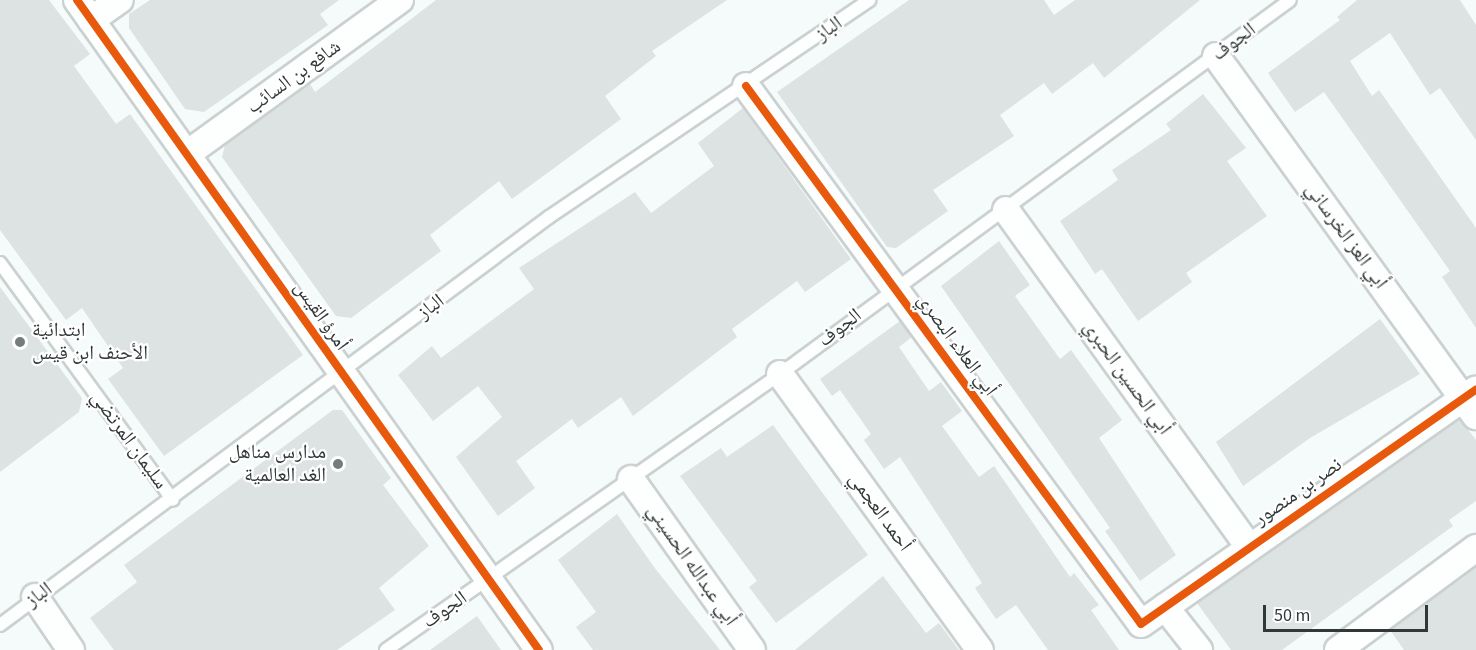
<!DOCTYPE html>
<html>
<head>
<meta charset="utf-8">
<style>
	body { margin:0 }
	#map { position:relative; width:1476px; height:650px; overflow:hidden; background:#f4fbfa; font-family:"Source Sans 3","Noto Naskh Arabic",sans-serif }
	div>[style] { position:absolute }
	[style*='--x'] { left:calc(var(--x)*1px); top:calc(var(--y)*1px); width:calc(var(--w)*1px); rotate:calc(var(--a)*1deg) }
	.building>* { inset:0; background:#dce3e2 }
	.roads { filter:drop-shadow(2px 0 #cad1d0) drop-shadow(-2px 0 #cad1d0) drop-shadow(0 2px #cad1d0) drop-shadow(0 -2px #cad1d0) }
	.service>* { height:12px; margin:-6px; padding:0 6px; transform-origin:6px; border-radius:6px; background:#fdfefe }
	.minor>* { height:26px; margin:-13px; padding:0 13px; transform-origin:13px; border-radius:13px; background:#fdfefe }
	.cycleway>* { height:8px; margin:-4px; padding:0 4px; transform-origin:4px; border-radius:4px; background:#e8590c }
	.dots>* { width:16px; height:16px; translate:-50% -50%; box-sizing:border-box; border:3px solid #fff; border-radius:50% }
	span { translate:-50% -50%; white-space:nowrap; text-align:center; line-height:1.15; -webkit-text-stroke:4.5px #fff; paint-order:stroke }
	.street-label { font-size:20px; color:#313938 }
	.poi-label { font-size:20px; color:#313938 }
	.left { translate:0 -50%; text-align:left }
	.right { translate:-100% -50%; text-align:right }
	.scale { position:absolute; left:1263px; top:605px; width:165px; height:27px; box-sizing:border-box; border:3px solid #313938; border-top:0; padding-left:8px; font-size:18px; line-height:21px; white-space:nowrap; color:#313938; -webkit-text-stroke:4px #fff; paint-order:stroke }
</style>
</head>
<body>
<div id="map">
	<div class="building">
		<i style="clip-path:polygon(0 0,49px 0,90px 54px,74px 66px,116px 124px,130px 114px,303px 355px,164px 456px,108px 379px,123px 368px,82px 308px,66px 320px,0 230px)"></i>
		<i style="clip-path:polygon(150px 0,339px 0,320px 14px,328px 25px,204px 112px,185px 109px,129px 28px,129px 14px)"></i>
		<i style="clip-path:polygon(436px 0,727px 0,652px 51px,656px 56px,605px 96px,621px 119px,512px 199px,499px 181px,430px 235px,441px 251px,351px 318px,336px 316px,222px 157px,225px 145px,310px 84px,315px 92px)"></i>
		<i style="clip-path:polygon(909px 0,1044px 0,1054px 15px,1075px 0,1200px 0,1104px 78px,1093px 63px,1052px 94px,1044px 83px,1000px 115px,1014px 136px,933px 190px,948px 211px,896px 248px,887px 247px,777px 92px)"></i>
		<i style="clip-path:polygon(1357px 0,1460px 0,1476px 25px,1476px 140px,1440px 88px,1430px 95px,1390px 33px,1350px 61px,1372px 96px,1379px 90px,1476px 228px,1476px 328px,1442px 277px,1450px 271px,1324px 92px,1295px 112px,1268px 73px,1340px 20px,1337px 17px)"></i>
		<i style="clip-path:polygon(1203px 94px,1246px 148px,1227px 161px,1267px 216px,1186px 273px,1192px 282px,1138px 321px,1102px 269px,1095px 274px,1060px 221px,1118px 180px,1112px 170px,1171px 130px,1166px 124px)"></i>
		<i style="clip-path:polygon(743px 108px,851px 259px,805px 292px,797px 281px,732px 329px,737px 337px,633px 416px,621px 397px,578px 428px,572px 419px,516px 461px,535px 488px,498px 516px,456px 457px,502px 417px,478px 386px,433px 421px,398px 375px,432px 346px,441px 358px,534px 289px,519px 268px,635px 192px,651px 213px,714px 166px,698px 143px)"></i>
		<i style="clip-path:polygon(999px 241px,1030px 285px,1015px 296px,1060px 359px,1071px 350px,1122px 420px,1099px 438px,1176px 555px,1140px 581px,1105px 531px,1110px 528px,941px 286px)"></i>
		<i style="clip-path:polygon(0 287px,82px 398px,79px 412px,0 472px)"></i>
		<i style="clip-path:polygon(1380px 319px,1420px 374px,1310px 438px,1243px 486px,1216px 442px)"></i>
		<i style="clip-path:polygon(900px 321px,912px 337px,899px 347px,929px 391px,941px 382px,962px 411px,942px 426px,979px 477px,994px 466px,1070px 577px,1074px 573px,1099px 605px,1091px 610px,1119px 650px,1048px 650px,1016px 605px,996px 619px,975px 588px,982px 583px,900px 457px,884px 469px,864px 440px,871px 434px,840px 390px,832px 396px,820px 379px)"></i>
		<i style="clip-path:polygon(333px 410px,342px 410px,391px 478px,383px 485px,429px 546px,379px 588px,395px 610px,337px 650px,114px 650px,90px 618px,137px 582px,124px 565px)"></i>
		<i style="clip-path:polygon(1460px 419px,1476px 440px,1476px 501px,1449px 520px,1453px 526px,1282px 650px,1231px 650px,1197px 603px)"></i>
		<i style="clip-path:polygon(773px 425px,868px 555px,776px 623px,749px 587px,757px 581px,680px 476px,721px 448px,727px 457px)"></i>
		<i style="clip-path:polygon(617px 514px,654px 567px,720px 650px,593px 650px,576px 627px,596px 612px,558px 560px)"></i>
		<i style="clip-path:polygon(1476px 567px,1476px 650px,1404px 650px,1390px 630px)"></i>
		<i style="clip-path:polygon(883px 576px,926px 633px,939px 623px,959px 650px,795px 650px)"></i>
		<i style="clip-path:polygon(477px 616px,501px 650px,430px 650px)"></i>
	</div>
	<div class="roads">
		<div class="service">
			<i style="--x:0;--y:263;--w:293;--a:53.9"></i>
			<i style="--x:0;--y:625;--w:684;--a:-36.62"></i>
			<i style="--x:549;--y:217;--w:387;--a:-34.1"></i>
			<i style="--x:386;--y:650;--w:481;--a:-35"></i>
			<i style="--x:780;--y:374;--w:632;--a:-36.25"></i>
		</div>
		<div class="minor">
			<i style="--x:77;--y:0;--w:797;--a:54.6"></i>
			<i style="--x:91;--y:20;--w:35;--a:-35"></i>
			<i style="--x:1216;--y:56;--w:444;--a:54.2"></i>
			<i style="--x:746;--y:86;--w:667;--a:53.71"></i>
			<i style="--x:1141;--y:624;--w:409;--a:-35"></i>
			<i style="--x:187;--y:154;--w:263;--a:-35.9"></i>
			<i style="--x:1006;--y:210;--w:415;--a:54.2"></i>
			<i style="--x:780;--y:374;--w:341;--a:54.1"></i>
			<i style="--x:631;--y:479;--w:209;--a:54.7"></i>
			<i style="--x:35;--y:597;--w:64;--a:55.8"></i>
			<i style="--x:1165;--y:607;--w:55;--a:51.7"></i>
			<i style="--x:1338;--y:650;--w:172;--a:-36.5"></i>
		</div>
	</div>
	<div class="cycleway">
		<i style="--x:77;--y:0;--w:797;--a:54.6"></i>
		<i style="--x:746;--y:86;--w:667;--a:53.71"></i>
		<i style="--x:1141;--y:624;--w:409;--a:-35"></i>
	</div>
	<div class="dots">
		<i style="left:20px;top:342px;background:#757d7c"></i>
		<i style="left:338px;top:464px;background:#757d7c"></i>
	</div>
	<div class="street-label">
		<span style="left:829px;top:29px;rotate:-35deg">الباز</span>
		<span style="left:1234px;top:42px;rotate:-37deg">الجوف</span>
		<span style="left:294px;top:77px;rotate:-36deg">شافع بن السائب</span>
		<span style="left:1346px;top:236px;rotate:54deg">أبي العز الخرساني</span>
		<span style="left:431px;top:307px;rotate:-37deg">الباز</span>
		<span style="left:321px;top:316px;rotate:55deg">أمرؤ القيس</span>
		<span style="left:840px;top:328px;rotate:-38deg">الجوف</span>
		<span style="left:957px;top:345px;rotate:54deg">أبي العلاء البصري</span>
		<span style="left:1127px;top:378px;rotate:54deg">أبي الحسين الحبري</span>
		<span style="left:129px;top:440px;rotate:54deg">سليمان المرتضي</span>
		<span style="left:1298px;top:492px;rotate:-35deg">نصر بن منصور</span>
		<span style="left:880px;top:512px;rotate:54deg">أحمد العجمي</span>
		<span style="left:692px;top:565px;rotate:55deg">أبي عبدالله الحسيني</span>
		<span style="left:39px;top:595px;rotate:-36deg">الباز</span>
		<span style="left:445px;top:610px;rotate:-35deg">الجوف</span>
	</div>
	<div class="poi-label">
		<span class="left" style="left:32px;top:342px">ابتدائية<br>الأحنف ابن قيس</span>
		<span class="right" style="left:326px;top:464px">مدارس مناهل<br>الغد العالمية</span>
	</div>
	<div class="scale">50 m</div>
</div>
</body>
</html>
